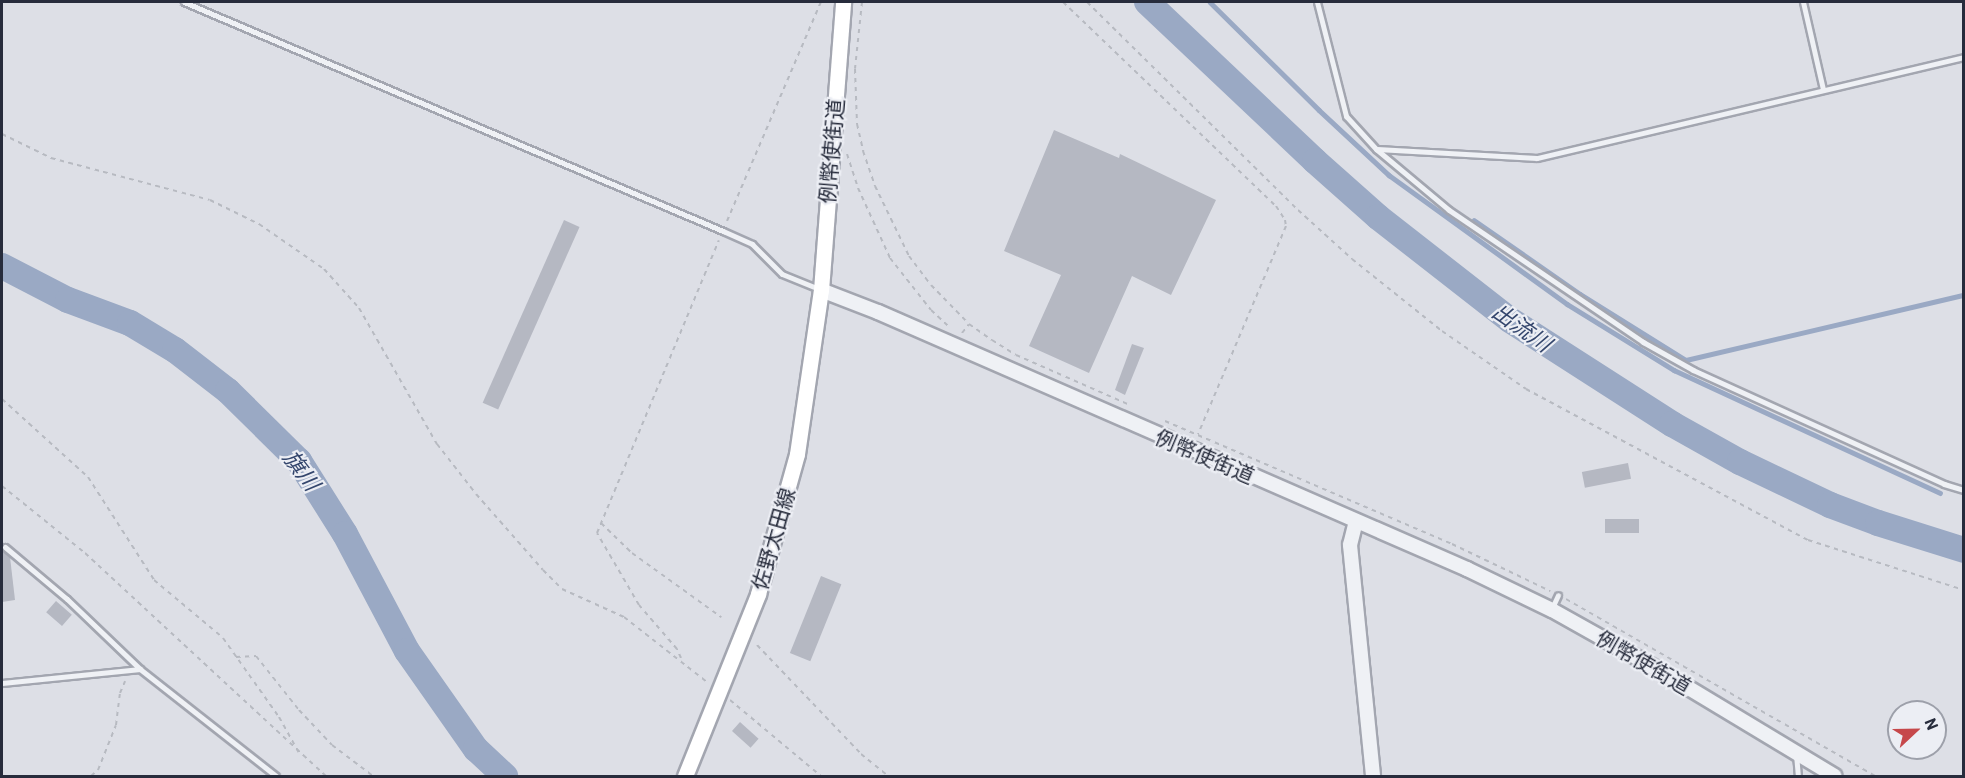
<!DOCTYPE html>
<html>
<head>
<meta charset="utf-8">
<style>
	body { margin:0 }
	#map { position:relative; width:1965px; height:778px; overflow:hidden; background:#dddfe6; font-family:Barlow,"Noto Sans JP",sans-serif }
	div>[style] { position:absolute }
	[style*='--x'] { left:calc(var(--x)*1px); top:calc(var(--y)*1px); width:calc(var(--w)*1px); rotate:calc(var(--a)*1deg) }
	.stream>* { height:4.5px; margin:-2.25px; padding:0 2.25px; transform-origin:2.25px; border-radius:2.25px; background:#9aa9c4 }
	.river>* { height:26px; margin:-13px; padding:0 13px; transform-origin:13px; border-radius:13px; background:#9aa9c4 }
	.building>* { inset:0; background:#b5b8c2; transform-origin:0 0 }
	.path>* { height:2px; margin-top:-1px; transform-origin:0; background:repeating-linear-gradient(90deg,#b7bac1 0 4.5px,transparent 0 9px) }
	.roads { filter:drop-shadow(2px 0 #a3a6b0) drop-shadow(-2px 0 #a3a6b0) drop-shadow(0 2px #a3a6b0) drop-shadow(0 -2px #a3a6b0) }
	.service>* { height:5px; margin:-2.5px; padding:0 2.5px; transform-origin:2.5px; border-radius:2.5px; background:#eff1f5 }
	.tertiary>* { height:14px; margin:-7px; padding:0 7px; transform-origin:7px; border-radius:7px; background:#eff1f5 }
	.secondary>* { height:15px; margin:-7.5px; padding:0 7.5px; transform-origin:7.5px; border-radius:7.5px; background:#fff }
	span { translate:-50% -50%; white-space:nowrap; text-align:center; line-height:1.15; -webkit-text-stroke:4.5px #eceef4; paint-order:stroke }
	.street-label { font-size:21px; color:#272c3c }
	.water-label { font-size:22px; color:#34466d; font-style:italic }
	.frame { position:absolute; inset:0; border:3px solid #272c3c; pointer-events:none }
	.north { position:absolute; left:1887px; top:700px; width:60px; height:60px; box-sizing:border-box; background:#eceef4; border:2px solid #9da0aa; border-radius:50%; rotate:68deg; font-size:16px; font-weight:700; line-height:24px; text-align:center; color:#272c3c }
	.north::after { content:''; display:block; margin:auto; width:21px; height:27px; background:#c6484b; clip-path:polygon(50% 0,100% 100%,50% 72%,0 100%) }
</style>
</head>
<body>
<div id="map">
	<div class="stream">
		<i style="--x:1210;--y:2;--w:153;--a:44.7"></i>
		<i style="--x:1319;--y:110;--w:96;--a:42.9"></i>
		<i style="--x:1389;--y:175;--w:220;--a:35.9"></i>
		<i style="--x:1567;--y:304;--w:126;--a:31.7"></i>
		<i style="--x:1674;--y:370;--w:293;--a:24.8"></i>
		<i style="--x:1474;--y:220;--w:129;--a:34.9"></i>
		<i style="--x:1580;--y:294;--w:125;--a:31.9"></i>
		<i style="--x:1686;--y:360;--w:285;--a:-13.2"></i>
	</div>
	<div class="river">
		<i style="--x:1147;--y:2;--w:231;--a:43.4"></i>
		<i style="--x:1315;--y:161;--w:84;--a:41.6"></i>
		<i style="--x:1378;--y:217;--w:167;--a:38"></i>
		<i style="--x:1510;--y:320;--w:193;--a:32.7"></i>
		<i style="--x:1672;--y:424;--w:78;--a:29.2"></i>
		<i style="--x:1740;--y:462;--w:100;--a:25.5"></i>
		<i style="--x:1830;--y:505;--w:51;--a:20.6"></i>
		<i style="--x:1878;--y:523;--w:90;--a:17.4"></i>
		<i style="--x:2;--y:266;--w:74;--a:27.3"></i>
		<i style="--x:68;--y:300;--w:66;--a:20.4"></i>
		<i style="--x:130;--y:323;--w:52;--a:31"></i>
		<i style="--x:175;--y:350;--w:67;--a:37.7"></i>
		<i style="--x:228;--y:391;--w:100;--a:44.6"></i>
		<i style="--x:299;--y:461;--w:86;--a:57.8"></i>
		<i style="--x:345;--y:534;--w:132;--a:62.1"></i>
		<i style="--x:407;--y:651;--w:120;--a:54.9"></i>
		<i style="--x:476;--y:749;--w:40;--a:43"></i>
	</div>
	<div class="building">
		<i style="clip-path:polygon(1054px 130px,1119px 158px,1120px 154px,1216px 200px,1171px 295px,1132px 276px,1089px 373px,1029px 346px,1061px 275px,1004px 251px)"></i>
		<i style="left:564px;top:220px;width:17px;height:200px;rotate:24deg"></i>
		<i style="clip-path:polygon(1132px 344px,1144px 348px,1125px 395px,1115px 390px)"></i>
		<i style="left:1628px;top:463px;width:16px;height:47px;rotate:79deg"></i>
		<i style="left:1639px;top:519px;width:14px;height:34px;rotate:90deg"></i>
		<i style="clip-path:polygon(2px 551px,10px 557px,15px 600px,2px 602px)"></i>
		<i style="left:821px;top:576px;width:22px;height:83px;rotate:22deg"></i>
		<i style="left:56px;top:601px;width:21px;height:15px;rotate:41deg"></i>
		<i style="left:740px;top:722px;width:25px;height:12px;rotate:42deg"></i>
	</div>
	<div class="path">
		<i style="--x:862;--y:2;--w:67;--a:96"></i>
		<i style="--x:855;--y:69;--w:55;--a:87.9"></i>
		<i style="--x:857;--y:124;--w:28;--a:77"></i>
		<i style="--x:863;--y:151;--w:37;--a:71"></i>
		<i style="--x:875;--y:186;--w:78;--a:64.1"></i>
		<i style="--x:909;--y:256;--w:36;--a:53"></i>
		<i style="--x:931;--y:285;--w:54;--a:45.7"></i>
		<i style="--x:969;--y:324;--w:28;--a:35"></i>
		<i style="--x:992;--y:340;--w:28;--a:32"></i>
		<i style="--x:1016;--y:355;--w:124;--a:23.7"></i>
		<i style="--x:1063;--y:2;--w:295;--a:43.8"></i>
		<i style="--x:1276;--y:206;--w:17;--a:57"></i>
		<i style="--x:1285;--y:220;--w:6;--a:81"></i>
		<i style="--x:1286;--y:226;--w:226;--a:112.9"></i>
		<i style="--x:1087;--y:2;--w:296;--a:44.6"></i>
		<i style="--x:1298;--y:210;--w:73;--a:42.2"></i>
		<i style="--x:1352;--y:259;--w:115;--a:38.7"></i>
		<i style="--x:1442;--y:331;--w:102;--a:34.6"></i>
		<i style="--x:1526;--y:389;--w:320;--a:28.2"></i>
		<i style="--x:1808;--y:540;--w:164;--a:17.8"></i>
		<i style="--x:2;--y:134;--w:55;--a:26.1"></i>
		<i style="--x:51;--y:158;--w:164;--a:14.8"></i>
		<i style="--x:210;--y:200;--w:55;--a:26.1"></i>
		<i style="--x:259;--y:224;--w:79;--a:34.7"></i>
		<i style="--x:324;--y:269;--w:52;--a:48.1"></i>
		<i style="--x:359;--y:308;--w:157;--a:60.2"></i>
		<i style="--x:437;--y:444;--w:63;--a:52"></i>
		<i style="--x:476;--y:494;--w:101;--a:48.6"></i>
		<i style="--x:543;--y:570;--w:27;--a:45"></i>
		<i style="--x:562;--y:589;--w:68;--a:24.3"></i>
		<i style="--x:624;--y:617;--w:105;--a:38.1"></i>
		<i style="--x:847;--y:154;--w:36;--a:72"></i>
		<i style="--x:858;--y:188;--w:77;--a:65.4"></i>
		<i style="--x:890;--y:258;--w:66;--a:51.7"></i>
		<i style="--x:931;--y:310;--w:25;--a:43"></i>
		<i style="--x:727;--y:221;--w:238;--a:-66.8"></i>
		<i style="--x:962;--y:333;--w:11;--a:-52"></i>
		<i style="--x:2;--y:399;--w:116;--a:42.2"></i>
		<i style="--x:88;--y:477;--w:122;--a:57.3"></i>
		<i style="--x:154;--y:580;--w:90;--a:40"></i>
		<i style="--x:223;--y:638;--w:97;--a:54.7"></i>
		<i style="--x:279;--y:717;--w:41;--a:60.9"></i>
		<i style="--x:1165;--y:421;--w:312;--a:23.2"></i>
		<i style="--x:1452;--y:544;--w:109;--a:25.6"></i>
		<i style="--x:2;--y:486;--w:107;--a:38.9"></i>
		<i style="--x:85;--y:553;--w:328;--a:42.8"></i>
		<i style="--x:601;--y:523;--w:43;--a:44.1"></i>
		<i style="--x:632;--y:553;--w:110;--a:35.7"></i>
		<i style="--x:1566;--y:599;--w:356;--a:29.8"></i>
		<i style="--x:757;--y:645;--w:151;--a:46.3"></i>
		<i style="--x:861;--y:754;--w:35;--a:39"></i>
		<i style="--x:236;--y:657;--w:20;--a:-3"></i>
		<i style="--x:256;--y:656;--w:69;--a:51.5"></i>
		<i style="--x:299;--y:710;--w:48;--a:46.7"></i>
		<i style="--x:332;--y:745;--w:51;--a:37.1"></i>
		<i style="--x:681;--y:658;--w:10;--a:-114"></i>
		<i style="--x:677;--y:649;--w:58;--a:-130.8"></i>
		<i style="--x:639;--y:605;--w:83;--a:-120.3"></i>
		<i style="--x:597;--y:533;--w:317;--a:-67.4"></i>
		<i style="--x:730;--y:700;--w:119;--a:39.9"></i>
		<i style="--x:91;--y:776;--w:9;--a:-41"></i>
		<i style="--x:98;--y:770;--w:48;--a:-68.2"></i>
		<i style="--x:116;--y:725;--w:32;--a:-83"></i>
		<i style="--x:120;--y:693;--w:13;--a:-67"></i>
	</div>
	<div class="roads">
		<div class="service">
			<i style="--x:184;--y:2;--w:586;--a:23.02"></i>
			<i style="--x:723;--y:231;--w:32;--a:24"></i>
			<i style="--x:752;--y:244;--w:42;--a:45"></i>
			<i style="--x:782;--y:274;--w:40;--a:22"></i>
			<i style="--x:1317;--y:2;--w:118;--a:75.7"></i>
			<i style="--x:1346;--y:116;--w:45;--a:47.7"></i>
			<i style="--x:1376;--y:149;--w:95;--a:39.9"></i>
			<i style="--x:1449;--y:210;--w:235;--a:34.2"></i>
			<i style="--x:1643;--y:342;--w:57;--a:29.2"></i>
			<i style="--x:1693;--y:370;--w:276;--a:24.4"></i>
			<i style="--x:1944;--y:484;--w:21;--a:17"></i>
			<i style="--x:1803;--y:2;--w:89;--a:77.1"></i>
			<i style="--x:1377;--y:149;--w:160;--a:3.2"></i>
			<i style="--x:1537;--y:158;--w:439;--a:-13.3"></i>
			<i style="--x:5;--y:547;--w:81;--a:40"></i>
			<i style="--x:67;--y:599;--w:101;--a:43.8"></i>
			<i style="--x:140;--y:669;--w:173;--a:38.2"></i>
			<i style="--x:1552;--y:608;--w:14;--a:-65"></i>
			<i style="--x:2;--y:683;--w:139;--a:-5.8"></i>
			<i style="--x:1796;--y:754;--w:22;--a:85"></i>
		</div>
		<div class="tertiary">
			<i style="--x:821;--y:290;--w:61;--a:21.1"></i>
			<i style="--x:878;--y:312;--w:643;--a:23.57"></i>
			<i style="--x:1467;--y:569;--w:94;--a:25.8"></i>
			<i style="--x:1552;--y:610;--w:123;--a:29.3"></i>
			<i style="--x:1659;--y:670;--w:205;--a:31.1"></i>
			<i style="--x:1356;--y:521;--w:25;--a:104"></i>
			<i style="--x:1350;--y:545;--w:232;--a:84.3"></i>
		</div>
		<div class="secondary">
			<i style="--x:685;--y:776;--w:196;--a:-68.1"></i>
			<i style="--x:758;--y:594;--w:145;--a:-74.4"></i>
			<i style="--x:797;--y:454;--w:166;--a:-81.7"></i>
			<i style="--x:821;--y:290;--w:289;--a:-85.6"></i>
		</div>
	</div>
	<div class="street-label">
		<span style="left:831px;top:151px;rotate:-85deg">例幣使街道</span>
		<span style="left:1205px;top:456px;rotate:23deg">例幣使街道</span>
		<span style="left:773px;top:539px;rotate:-74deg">佐野太田線</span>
		<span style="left:1644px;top:662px;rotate:30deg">例幣使街道</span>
	</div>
	<div class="water-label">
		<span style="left:1522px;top:327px;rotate:35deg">出流川</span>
		<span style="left:302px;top:470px;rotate:53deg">旗川</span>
	</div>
	<div class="frame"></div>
	<div class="north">N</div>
</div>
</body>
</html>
